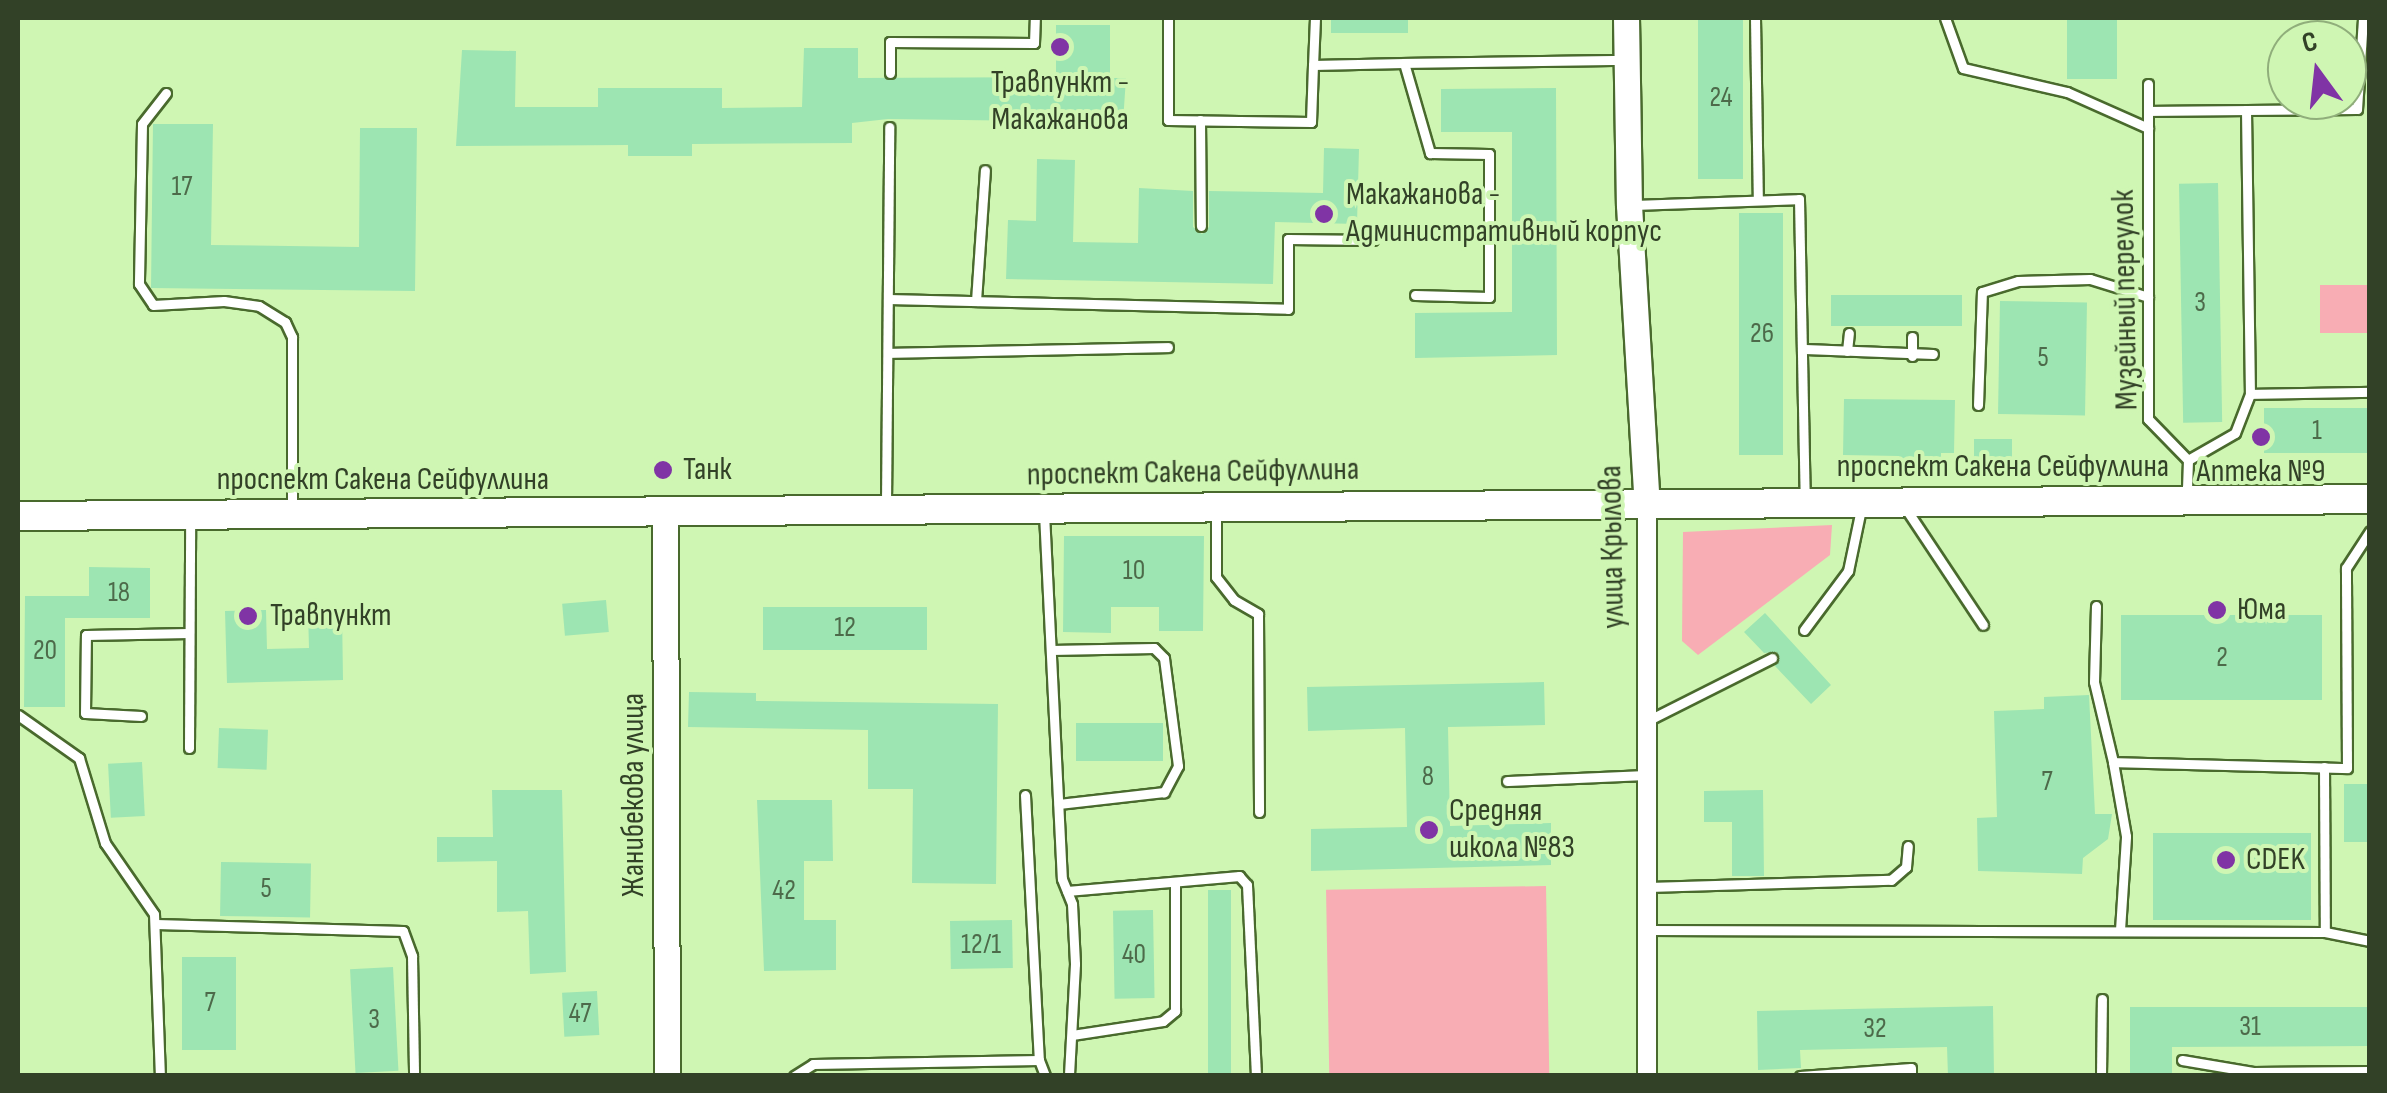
<!DOCTYPE html>
<html>
<head>
<meta charset="utf-8">
<style>
	body { margin:0 }
	#map { position:relative; width:2387px; height:1093px; overflow:hidden; background:#cff6b3; font-family:"Sofia Sans Condensed",sans-serif }
	div>[style] { position:absolute }
	[style*='--x'] { left:calc(var(--x)*1px); top:calc(var(--y)*1px); width:calc(var(--w)*1px); rotate:calc(var(--a)*1deg) }
	.green>* { inset:0; background:#f8adb4; transform-origin:0 0 }
	.building>* { inset:0; background:#9de5b2; transform-origin:0 0 }
	.roads { filter:drop-shadow(2px 0 #496a2d) drop-shadow(-2px 0 #496a2d) drop-shadow(0 2px #496a2d) drop-shadow(0 -2px #496a2d) }
	.lane>* { height:9px; margin:-4.5px; padding:0 4.5px; transform-origin:4.5px; border-radius:4.5px; background:#fff }
	.street>* { height:18px; margin:-9px; padding:0 9px; transform-origin:9px; border-radius:9px; background:#fff }
	.secondary>* { height:25px; margin:-12.5px; padding:0 12.5px; transform-origin:12.5px; border-radius:12.5px; background:#fff }
	.primary>* { height:28px; margin:-14px; padding:0 14px; transform-origin:14px; border-radius:14px; background:#fff }
	.dots>* { width:28px; height:28px; translate:-50% -50%; box-sizing:border-box; border:5px solid #cff6b3; border-radius:50% }
	span { translate:-50% -50%; white-space:nowrap; text-align:center; line-height:1.15; -webkit-text-stroke:8px #cff6b3; paint-order:stroke }
	.number-label { font-size:28px; color:#4d6a4a }
	.number-label span { -webkit-text-stroke-width:0 }
	.poi-label { font-size:32px; color:#324127 }
	.left { translate:0 -50%; text-align:left }
	.street-label { font-size:32px; color:#324127 }
	.frame { position:absolute; inset:0; border:20px solid #324127; pointer-events:none }
	.north { position:absolute; left:2267px; top:20px; width:100px; height:100px; box-sizing:border-box; background:#cff6b3; border:2px solid #90ae7b; border-radius:50%; rotate:345deg; font-size:28px; font-weight:700; line-height:40px; text-align:center; color:#324127 }
	.north::after { content:''; display:block; margin:auto; width:35px; height:45px; background:#8034a5; clip-path:polygon(50% 0,100% 100%,50% 72%,0 100%) }
</style>
</head>
<body>
<div id="map">
	<div class="green">
		<i style="left:2320px;top:285px;width:49px;height:48px"></i>
		<i style="clip-path:polygon(1832px 525px,1830px 555px,1698px 655px,1682px 641px,1683px 532px)"></i>
		<i style="left:1546px;top:886px;width:189px;height:220px;rotate:89deg"></i>
	</div>
	<div class="building">
		<i style="left:1331px;top:18px;width:77px;height:15px"></i>
		<i style="left:1698px;top:18px;width:45px;height:161px"></i>
		<i style="left:2067px;top:18px;width:50px;height:61px"></i>
		<i style="clip-path:polygon(1056px 25px,1110px 25px,1110px 78px,1126px 78px,1123px 122px,888px 119px,852px 123px,852px 143px,692px 144px,692px 156px,628px 156px,628px 145px,456px 146px,462px 50px,516px 51px,515px 107px,598px 107px,598px 88px,722px 88px,722px 108px,802px 107px,804px 48px,858px 48px,858px 78px,1056px 77px)"></i>
		<i style="clip-path:polygon(1556px 88px,1557px 355px,1415px 358px,1415px 313px,1512px 312px,1512px 132px,1441px 132px,1441px 89px)"></i>
		<i style="clip-path:polygon(153px 124px,213px 124px,211px 245px,359px 247px,360px 128px,417px 128px,415px 291px,151px 288px)"></i>
		<i style="clip-path:polygon(1324px 148px,1359px 149px,1357px 224px,1275px 222px,1273px 284px,1006px 279px,1008px 220px,1036px 221px,1037px 159px,1075px 160px,1073px 242px,1138px 243px,1139px 188px,1193px 191px,1193px 227px,1202px 234px,1209px 227px,1209px 191px,1323px 193px)"></i>
		<i style="left:2218px;top:183px;width:239px;height:39px;rotate:89deg"></i>
		<i style="left:1739px;top:213px;width:44px;height:242px"></i>
		<i style="left:1831px;top:295px;width:131px;height:31px"></i>
		<i style="left:2000px;top:301px;width:87px;height:113px;rotate:1deg"></i>
		<i style="clip-path:polygon(1844px 399px,1955px 400px,1954px 453px,1941px 453px,1941px 467px,1898px 466px,1899px 456px,1843px 455px)"></i>
		<i style="left:2370px;top:408px;width:45px;height:106px;rotate:90deg"></i>
		<i style="left:1974px;top:439px;width:38px;height:18px"></i>
		<i style="clip-path:polygon(1064px 536px,1204px 536px,1203px 631px,1159px 631px,1159px 607px,1111px 607px,1111px 633px,1063px 632px)"></i>
		<i style="clip-path:polygon(89px 567px,150px 568px,150px 618px,65px 618px,65px 707px,24px 707px,25px 596px,89px 596px)"></i>
		<i style="left:606px;top:600px;width:32px;height:44px;rotate:85deg"></i>
		<i style="left:763px;top:607px;width:164px;height:43px"></i>
		<i style="clip-path:polygon(266px 610px,267px 649px,309px 648px,308px 611px,342px 611px,343px 680px,227px 683px,225px 611px)"></i>
		<i style="clip-path:polygon(1765px 613px,1831px 685px,1811px 704px,1775px 666px,1777px 652px,1764px 653px,1744px 632px)"></i>
		<i style="left:2322px;top:615px;width:85px;height:201px;rotate:90deg"></i>
		<i style="clip-path:polygon(1544px 682px,1545px 725px,1448px 727px,1450px 826px,1551px 823px,1551px 865px,1311px 871px,1311px 829px,1407px 827px,1405px 728px,1308px 731px,1307px 687px)"></i>
		<i style="clip-path:polygon(689px 692px,756px 693px,756px 701px,998px 704px,996px 884px,912px 883px,913px 789px,868px 789px,868px 730px,688px 727px)"></i>
		<i style="clip-path:polygon(2089px 695px,2095px 814px,2112px 814px,2108px 839px,2083px 858px,2082px 874px,1978px 871px,1977px 818px,1997px 817px,1994px 711px,2044px 709px,2044px 697px)"></i>
		<i style="left:1076px;top:723px;width:87px;height:38px"></i>
		<i style="left:219px;top:728px;width:49px;height:40px;rotate:2deg"></i>
		<i style="left:142px;top:762px;width:54px;height:34px;rotate:87deg"></i>
		<i style="left:2344px;top:784px;width:26px;height:58px"></i>
		<i style="clip-path:polygon(492px 790px,562px 790px,566px 972px,530px 974px,528px 911px,497px 912px,497px 861px,437px 862px,437px 837px,493px 837px)"></i>
		<i style="clip-path:polygon(1763px 790px,1764px 876px,1732px 876px,1732px 822px,1704px 822px,1704px 791px)"></i>
		<i style="clip-path:polygon(757px 800px,832px 800px,833px 861px,804px 861px,804px 920px,836px 920px,836px 970px,764px 971px)"></i>
		<i style="left:2153px;top:833px;width:158px;height:87px"></i>
		<i style="left:221px;top:862px;width:90px;height:54px;rotate:1deg"></i>
		<i style="left:1208px;top:890px;width:23px;height:186px"></i>
		<i style="left:1153px;top:910px;width:88px;height:40px;rotate:89deg"></i>
		<i style="left:1012px;top:920px;width:48px;height:62px;rotate:89deg"></i>
		<i style="left:182px;top:957px;width:54px;height:93px"></i>
		<i style="left:393px;top:967px;width:104px;height:43px;rotate:87deg"></i>
		<i style="left:597px;top:991px;width:44px;height:35px;rotate:87deg"></i>
		<i style="clip-path:polygon(1993px 1006px,1994px 1076px,1948px 1076px,1947px 1047px,1800px 1050px,1801px 1068px,1758px 1070px,1757px 1011px)"></i>
		<i style="clip-path:polygon(2130px 1007px,2370px 1007px,2370px 1046px,2172px 1047px,2172px 1076px,2130px 1076px)"></i>
	</div>
	<div class="roads">
		<div class="lane">
			<i style="--x:1168;--y:18;--w:102;--a:90"></i>
			<i style="--x:1168;--y:120;--w:143;--a:0.8"></i>
			<i style="--x:1311;--y:122;--w:57;--a:-88"></i>
			<i style="--x:1315;--y:18;--w:47;--a:92.4"></i>
			<i style="--x:1313;--y:65;--w:91;--a:-1.3"></i>
			<i style="--x:1404;--y:63;--w:94;--a:73.9"></i>
			<i style="--x:1430;--y:153;--w:59;--a:1"></i>
			<i style="--x:1489;--y:154;--w:143;--a:90"></i>
			<i style="--x:1489;--y:297;--w:74;--a:-178.5"></i>
			<i style="--x:1755;--y:18;--w:182;--a:89.1"></i>
			<i style="--x:1945;--y:18;--w:53;--a:70.2"></i>
			<i style="--x:1963;--y:68;--w:107;--a:13"></i>
			<i style="--x:2067;--y:92;--w:89;--a:24"></i>
			<i style="--x:1404;--y:63;--w:222;--a:-0.8"></i>
			<i style="--x:890;--y:73;--w:31;--a:-90"></i>
			<i style="--x:890;--y:42;--w:144;--a:0.4"></i>
			<i style="--x:1034;--y:43;--w:25;--a:-88"></i>
			<i style="--x:2148;--y:84;--w:335;--a:90"></i>
			<i style="--x:2148;--y:419;--w:57;--a:45.7"></i>
			<i style="--x:2188;--y:460;--w:35;--a:92"></i>
			<i style="--x:166;--y:93;--w:39;--a:128"></i>
			<i style="--x:142;--y:124;--w:160;--a:91.1"></i>
			<i style="--x:139;--y:284;--w:25;--a:56"></i>
			<i style="--x:153;--y:305;--w:71;--a:-3.2"></i>
			<i style="--x:224;--y:301;--w:35;--a:8"></i>
			<i style="--x:259;--y:306;--w:31;--a:32"></i>
			<i style="--x:285;--y:322;--w:17;--a:65"></i>
			<i style="--x:292;--y:337;--w:176;--a:90"></i>
			<i style="--x:2246;--y:110;--w:111;--a:-0.5"></i>
			<i style="--x:2357;--y:109;--w:91;--a:-86.2"></i>
			<i style="--x:2148;--y:111;--w:98;--a:-0.6"></i>
			<i style="--x:2246;--y:110;--w:284;--a:89.2"></i>
			<i style="--x:1200;--y:120;--w:106;--a:89.5"></i>
			<i style="--x:1631;--y:205;--w:168;--a:-2"></i>
			<i style="--x:1799;--y:199;--w:302;--a:88.9"></i>
			<i style="--x:888;--y:299;--w:400;--a:1.4"></i>
			<i style="--x:1288;--y:309;--w:70;--a:-90"></i>
			<i style="--x:1288;--y:239;--w:85;--a:0.7"></i>
			<i style="--x:976;--y:301;--w:131;--a:-86.1"></i>
			<i style="--x:1805;--y:349;--w:128;--a:2.2"></i>
			<i style="--x:1847;--y:351;--w:18;--a:-84"></i>
			<i style="--x:888;--y:353;--w:280;--a:-1.2"></i>
			<i style="--x:1912;--y:356;--w:19;--a:-90"></i>
			<i style="--x:1978;--y:405;--w:113;--a:-88"></i>
			<i style="--x:1982;--y:292;--w:38;--a:-17"></i>
			<i style="--x:2018;--y:281;--w:72;--a:-1.6"></i>
			<i style="--x:2090;--y:279;--w:61;--a:17.2"></i>
			<i style="--x:2188;--y:460;--w:54;--a:-29.9"></i>
			<i style="--x:2235;--y:433;--w:42;--a:-69"></i>
			<i style="--x:2250;--y:394;--w:120;--a:-1"></i>
			<i style="--x:886;--y:504;--w:377;--a:-89.5"></i>
			<i style="--x:1216;--y:509;--w:68;--a:90"></i>
			<i style="--x:1216;--y:577;--w:29;--a:52"></i>
			<i style="--x:1234;--y:600;--w:28;--a:30"></i>
			<i style="--x:1258;--y:614;--w:198;--a:89.7"></i>
			<i style="--x:1906;--y:509;--w:139;--a:56.4"></i>
			<i style="--x:1044;--y:513;--w:366;--a:87.2"></i>
			<i style="--x:1062;--y:879;--w:27;--a:68"></i>
			<i style="--x:1072;--y:904;--w:60;--a:87.1"></i>
			<i style="--x:1075;--y:964;--w:112;--a:93.1"></i>
			<i style="--x:2096;--y:606;--w:76;--a:91.5"></i>
			<i style="--x:2094;--y:682;--w:82;--a:76.6"></i>
			<i style="--x:1804;--y:630;--w:74;--a:-53.3"></i>
			<i style="--x:1848;--y:571;--w:63;--a:-78.2"></i>
			<i style="--x:1051;--y:650;--w:103;--a:-1.1"></i>
			<i style="--x:1154;--y:648;--w:14;--a:45"></i>
			<i style="--x:1164;--y:658;--w:109;--a:82.6"></i>
			<i style="--x:1178;--y:766;--w:30;--a:118"></i>
			<i style="--x:1164;--y:792;--w:106;--a:173.5"></i>
			<i style="--x:18;--y:715;--w:75;--a:35.2"></i>
			<i style="--x:79;--y:758;--w:89;--a:73"></i>
			<i style="--x:105;--y:843;--w:86;--a:55.4"></i>
			<i style="--x:154;--y:914;--w:162;--a:87.9"></i>
			<i style="--x:141;--y:716;--w:56;--a:-176.9"></i>
			<i style="--x:85;--y:713;--w:78;--a:-89.3"></i>
			<i style="--x:86;--y:635;--w:103;--a:-1.1"></i>
			<i style="--x:1647;--y:721;--w:140;--a:-26.7"></i>
			<i style="--x:189;--y:748;--w:227;--a:-89.7"></i>
			<i style="--x:2324;--y:767;--w:165;--a:89.7"></i>
			<i style="--x:1507;--y:781;--w:140;--a:-2.5"></i>
			<i style="--x:1025;--y:795;--w:265;--a:87"></i>
			<i style="--x:1039;--y:1060;--w:17;--a:69"></i>
			<i style="--x:1648;--y:887;--w:243;--a:-1.7"></i>
			<i style="--x:1891;--y:880;--w:20;--a:-41"></i>
			<i style="--x:1906;--y:867;--w:21;--a:-85"></i>
			<i style="--x:1067;--y:891;--w:173;--a:-5"></i>
			<i style="--x:1239;--y:876;--w:12;--a:48"></i>
			<i style="--x:1247;--y:885;--w:191;--a:87.3"></i>
			<i style="--x:156;--y:924;--w:247;--a:1.6"></i>
			<i style="--x:403;--y:931;--w:27;--a:70"></i>
			<i style="--x:412;--y:956;--w:120;--a:89"></i>
			<i style="--x:1647;--y:930;--w:678;--a:0.17"></i>
			<i style="--x:2325;--y:932;--w:46;--a:11.3"></i>
			<i style="--x:2120;--y:930;--w:94;--a:-86.3"></i>
			<i style="--x:2126;--y:836;--w:75;--a:-100"></i>
			<i style="--x:2113;--y:762;--w:234;--a:1.5"></i>
			<i style="--x:2347;--y:768;--w:200;--a:-90.3"></i>
			<i style="--x:2346;--y:568;--w:44;--a:-57"></i>
			<i style="--x:1072;--y:1035;--w:92;--a:-8.7"></i>
			<i style="--x:1163;--y:1021;--w:16;--a:-40"></i>
			<i style="--x:1175;--y:1011;--w:127;--a:-90"></i>
			<i style="--x:2182;--y:1060;--w:72;--a:9.6"></i>
			<i style="--x:2253;--y:1072;--w:117;--a:-0.5"></i>
			<i style="--x:794;--y:1076;--w:22;--a:-32"></i>
			<i style="--x:813;--y:1064;--w:226;--a:-1"></i>
			<i style="--x:1800;--y:1076;--w:111;--a:-4.1"></i>
			<i style="--x:1911;--y:1068;--w:8;--a:90"></i>
			<i style="--x:2101;--y:1076;--w:77;--a:-89.3"></i>
		</div>
		<div class="street">
			<i style="--x:1647;--y:504;--w:572;--a:90"></i>
		</div>
		<div class="secondary">
			<i style="--x:1626;--y:18;--w:187;--a:89.1"></i>
			<i style="--x:1629;--y:205;--w:300;--a:86.6"></i>
			<i style="--x:665;--y:514;--w:562;--a:89.8"></i>
		</div>
		<div class="primary">
			<i style="--x:18;--y:516;--w:2352;--a:-0.41"></i>
		</div>
	</div>
	<div class="dots">
		<i style="left:1060px;top:47px;background:#8034a5"></i>
		<i style="left:1324px;top:214px;background:#8034a5"></i>
		<i style="left:2261px;top:437px;background:#8034a5"></i>
		<i style="left:663px;top:470px;background:#8034a5"></i>
		<i style="left:2217px;top:610px;background:#8034a5"></i>
		<i style="left:248px;top:616px;background:#8034a5"></i>
		<i style="left:1429px;top:830px;background:#8034a5"></i>
		<i style="left:2226px;top:860px;background:#8034a5"></i>
	</div>
	<div class="number-label">
		<span style="left:1721px;top:98px">24</span>
		<span style="left:182px;top:187px">17</span>
		<span style="left:2200px;top:303px">3</span>
		<span style="left:1762px;top:334px">26</span>
		<span style="left:2043px;top:358px">5</span>
		<span style="left:2317px;top:431px">1</span>
		<span style="left:1134px;top:571px">10</span>
		<span style="left:119px;top:593px">18</span>
		<span style="left:845px;top:628px">12</span>
		<span style="left:45px;top:651px">20</span>
		<span style="left:2222px;top:658px">2</span>
		<span style="left:1428px;top:777px">8</span>
		<span style="left:2047px;top:782px">7</span>
		<span style="left:266px;top:889px">5</span>
		<span style="left:784px;top:891px">42</span>
		<span style="left:981px;top:945px">12/1</span>
		<span style="left:1134px;top:955px">40</span>
		<span style="left:210px;top:1003px">7</span>
		<span style="left:580px;top:1014px">47</span>
		<span style="left:374px;top:1020px">3</span>
		<span style="left:2250px;top:1027px">31</span>
		<span style="left:1875px;top:1029px">32</span>
	</div>
	<div class="poi-label">
		<span style="left:1060px;top:102px">Травпункт -<br>Макажанова</span>
		<span class="left" style="left:1346px;top:214px">Макажанова -<br>Административный корпус</span>
		<span class="left" style="left:683px;top:470px">Танк</span>
		<span style="left:2261px;top:472px">Аптека №9</span>
		<span class="left" style="left:2237px;top:610px">Юма</span>
		<span class="left" style="left:270px;top:616px">Травпункт</span>
		<span class="left" style="left:1449px;top:830px">Средняя<br>школа №83</span>
		<span class="left" style="left:2246px;top:860px">CDEK</span>
	</div>
	<div class="street-label">
		<span style="left:2126px;top:300px;rotate:-91deg">Музейный переулок</span>
		<span style="left:2003px;top:467px">проспект Сакена Сейфуллина</span>
		<span style="left:1193px;top:473px;rotate:-1deg">проспект Сакена Сейфуллина</span>
		<span style="left:383px;top:480px">проспект Сакена Сейфуллина</span>
		<span style="left:1613px;top:547px;rotate:-91deg">улица Крылова</span>
		<span style="left:634px;top:795px;rotate:-90deg">Жанибекова улица</span>
	</div>
	<div class="frame"></div>
	<div class="north">С</div>
</div>
</body>
</html>
